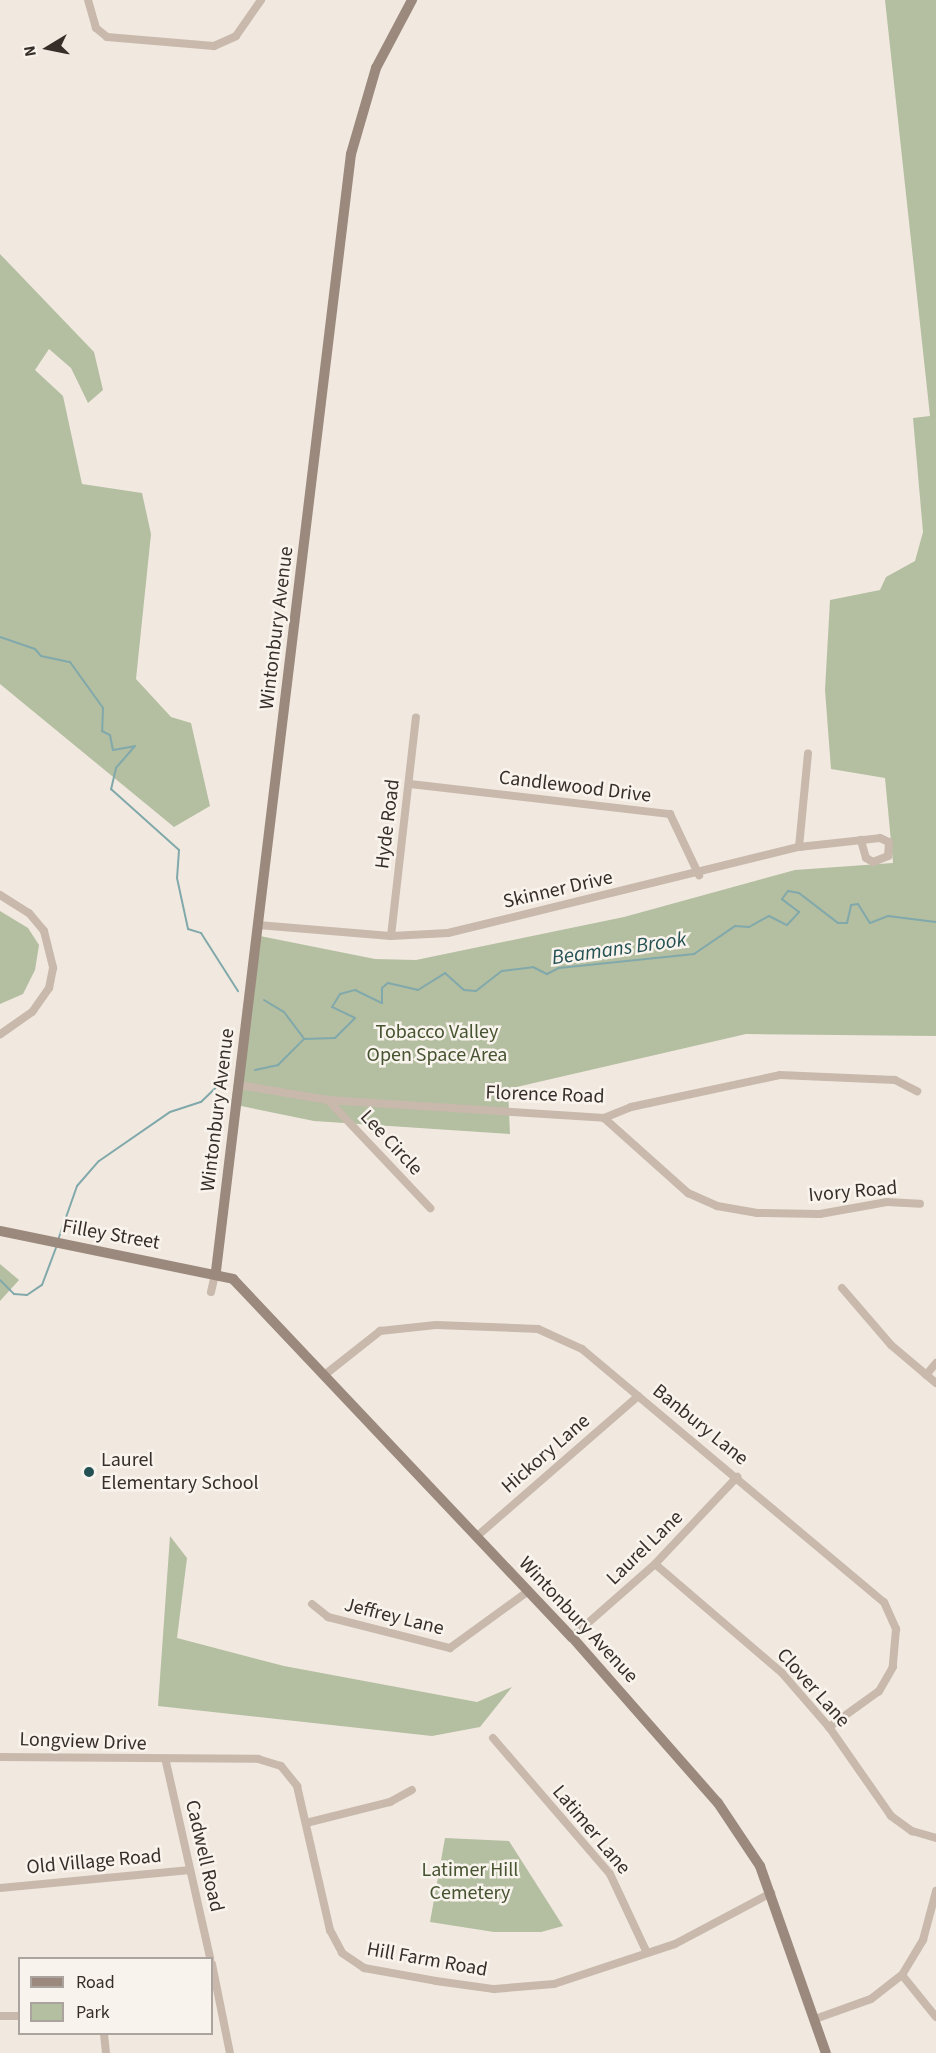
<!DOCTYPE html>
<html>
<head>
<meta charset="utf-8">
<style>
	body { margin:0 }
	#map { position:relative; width:936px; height:2053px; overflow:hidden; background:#f1e9df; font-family:"Source Sans 3",sans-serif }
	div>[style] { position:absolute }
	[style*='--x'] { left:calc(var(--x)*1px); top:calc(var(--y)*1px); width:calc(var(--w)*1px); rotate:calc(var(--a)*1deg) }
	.green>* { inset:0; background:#b4bea1 }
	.stream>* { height:2px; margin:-1px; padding:0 1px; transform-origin:1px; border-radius:1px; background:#81a9ab }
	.street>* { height:8px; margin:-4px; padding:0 4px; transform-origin:4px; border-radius:4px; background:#c8b9ac }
	.secondary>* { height:10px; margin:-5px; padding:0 5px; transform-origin:5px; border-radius:5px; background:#9b897e }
	.dots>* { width:16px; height:16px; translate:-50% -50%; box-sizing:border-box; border:3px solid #f8f3ec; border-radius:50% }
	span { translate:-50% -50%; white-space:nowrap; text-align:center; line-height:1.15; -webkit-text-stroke:5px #f8f3ec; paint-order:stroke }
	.street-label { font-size:20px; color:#372e2a }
	.park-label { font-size:20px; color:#465330 }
	.poi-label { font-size:20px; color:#372e2a }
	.left { translate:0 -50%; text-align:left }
	.water-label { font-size:21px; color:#245154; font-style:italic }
	.legend { position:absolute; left:18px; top:1957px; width:195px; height:78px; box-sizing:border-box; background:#f8f3ec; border:2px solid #aba49e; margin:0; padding:8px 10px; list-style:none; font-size:18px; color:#372e2a }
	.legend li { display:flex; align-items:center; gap:12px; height:30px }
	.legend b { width:30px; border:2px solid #aba49e }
	.north { position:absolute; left:18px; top:18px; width:60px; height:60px; -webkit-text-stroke:4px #f8f3ec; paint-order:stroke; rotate:260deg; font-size:16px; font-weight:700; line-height:24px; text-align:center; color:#372e2a }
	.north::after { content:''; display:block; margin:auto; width:21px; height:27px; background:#372e2a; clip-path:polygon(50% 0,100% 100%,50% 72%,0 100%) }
</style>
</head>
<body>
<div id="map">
	<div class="green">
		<i style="clip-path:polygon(885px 0,936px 0,936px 1036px,746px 1034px,508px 1089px,510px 1134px,314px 1121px,231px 1104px,255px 935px,375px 959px,416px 960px,624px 917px,795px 870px,893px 863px,885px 778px,831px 769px,825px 690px,830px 600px,880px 590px,886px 577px,915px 561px,923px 532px,913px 418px,930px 416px)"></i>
		<i style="clip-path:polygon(0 254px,94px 352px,103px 390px,88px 403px,71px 368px,49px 349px,35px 370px,63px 396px,82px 484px,142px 493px,151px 534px,136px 679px,171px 717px,191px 723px,210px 806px,174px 827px,0 684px)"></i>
		<i style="clip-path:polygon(0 911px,28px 928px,39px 945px,35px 970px,23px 994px,0 1004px)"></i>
		<i style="clip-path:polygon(0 1264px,19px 1280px,0 1301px)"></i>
		<i style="clip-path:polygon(170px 1536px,187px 1558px,177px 1638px,284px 1666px,477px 1702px,512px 1687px,480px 1727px,432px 1736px,158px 1706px)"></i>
		<i style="clip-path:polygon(445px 1838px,509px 1841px,563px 1926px,541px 1932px,494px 1932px,430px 1922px)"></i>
	</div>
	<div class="stream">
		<i style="--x:0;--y:637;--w:37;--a:19"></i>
		<i style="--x:35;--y:649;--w:9;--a:49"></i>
		<i style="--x:41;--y:656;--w:30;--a:12"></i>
		<i style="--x:70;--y:662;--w:57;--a:54.3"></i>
		<i style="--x:103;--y:708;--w:23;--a:92"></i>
		<i style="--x:102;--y:731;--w:9;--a:27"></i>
		<i style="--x:110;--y:735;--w:15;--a:79"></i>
		<i style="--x:113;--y:750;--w:22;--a:-10"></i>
		<i style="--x:135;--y:746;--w:29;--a:131"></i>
		<i style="--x:116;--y:768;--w:22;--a:103"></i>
		<i style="--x:111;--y:789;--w:91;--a:41.9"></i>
		<i style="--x:179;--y:850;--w:28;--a:94"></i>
		<i style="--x:177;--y:878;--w:52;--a:77.8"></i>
		<i style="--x:188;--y:929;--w:14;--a:17"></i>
		<i style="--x:201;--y:933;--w:69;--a:57.5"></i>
		<i style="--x:264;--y:1000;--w:23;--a:31"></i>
		<i style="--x:284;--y:1012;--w:34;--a:53"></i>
		<i style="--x:255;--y:1070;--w:24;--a:-12"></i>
		<i style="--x:278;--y:1065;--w:37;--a:-45"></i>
		<i style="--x:304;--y:1039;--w:31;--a:-2"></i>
		<i style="--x:335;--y:1038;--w:28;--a:-45"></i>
		<i style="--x:355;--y:1018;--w:25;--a:-154"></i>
		<i style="--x:332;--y:1007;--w:15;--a:-58"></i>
		<i style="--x:340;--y:994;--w:16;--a:-15"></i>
		<i style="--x:355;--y:990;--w:30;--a:26"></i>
		<i style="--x:382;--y:1003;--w:15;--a:-90"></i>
		<i style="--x:382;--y:988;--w:8;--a:-40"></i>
		<i style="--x:388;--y:983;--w:31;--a:13"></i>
		<i style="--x:418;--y:990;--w:32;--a:-32"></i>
		<i style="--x:445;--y:973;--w:25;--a:42"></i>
		<i style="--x:464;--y:990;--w:12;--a:5"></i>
		<i style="--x:476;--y:991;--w:33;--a:-38"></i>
		<i style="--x:502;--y:971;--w:31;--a:-7"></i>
		<i style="--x:533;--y:967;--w:16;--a:27"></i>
		<i style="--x:547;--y:974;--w:13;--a:-27"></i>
		<i style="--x:559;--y:968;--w:136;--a:-5.9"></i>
		<i style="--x:694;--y:954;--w:50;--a:-34.3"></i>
		<i style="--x:735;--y:926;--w:14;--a:4"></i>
		<i style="--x:749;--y:927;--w:23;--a:-29"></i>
		<i style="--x:769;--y:916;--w:20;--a:27"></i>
		<i style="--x:787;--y:925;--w:18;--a:-47"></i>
		<i style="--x:799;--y:912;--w:21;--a:-143"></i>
		<i style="--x:782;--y:899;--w:10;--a:-53"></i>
		<i style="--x:788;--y:891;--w:11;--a:10"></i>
		<i style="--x:799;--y:893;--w:49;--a:37.6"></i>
		<i style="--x:838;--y:923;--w:9;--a:0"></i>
		<i style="--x:847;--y:923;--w:18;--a:-77"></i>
		<i style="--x:851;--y:905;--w:7;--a:-8"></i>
		<i style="--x:858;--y:904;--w:22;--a:58"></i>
		<i style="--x:870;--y:923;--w:19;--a:-21"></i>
		<i style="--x:888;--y:916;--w:48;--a:7.1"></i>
		<i style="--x:58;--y:1240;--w:57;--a:-70.6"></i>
		<i style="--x:77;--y:1186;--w:33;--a:-49"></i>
		<i style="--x:99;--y:1161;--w:86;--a:-34.6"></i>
		<i style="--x:170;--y:1112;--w:33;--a:-18"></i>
		<i style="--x:201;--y:1102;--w:37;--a:-44"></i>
		<i style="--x:0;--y:1280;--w:20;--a:45"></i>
		<i style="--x:14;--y:1294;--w:13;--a:4"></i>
		<i style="--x:27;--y:1295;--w:18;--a:-34"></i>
		<i style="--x:42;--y:1285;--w:43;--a:-69.4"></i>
	</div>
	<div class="street">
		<i style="--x:88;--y:0;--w:29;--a:74"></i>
		<i style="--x:96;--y:28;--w:14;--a:39"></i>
		<i style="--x:107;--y:37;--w:107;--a:4.8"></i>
		<i style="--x:214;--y:46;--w:24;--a:-24"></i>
		<i style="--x:236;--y:36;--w:44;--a:-55.2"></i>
		<i style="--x:410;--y:784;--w:262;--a:6.6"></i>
		<i style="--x:670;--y:814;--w:68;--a:64.6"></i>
		<i style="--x:799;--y:847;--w:94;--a:-84.5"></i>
		<i style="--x:0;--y:895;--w:34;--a:32"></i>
		<i style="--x:29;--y:913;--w:23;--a:50"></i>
		<i style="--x:44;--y:931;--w:38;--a:76"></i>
		<i style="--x:53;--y:968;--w:20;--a:101"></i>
		<i style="--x:49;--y:988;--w:29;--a:125"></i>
		<i style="--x:32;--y:1012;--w:39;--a:145"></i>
		<i style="--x:258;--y:925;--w:133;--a:4.7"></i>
		<i style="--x:391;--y:936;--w:57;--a:-3"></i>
		<i style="--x:448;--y:933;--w:361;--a:-13.8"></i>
		<i style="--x:799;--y:847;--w:81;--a:-6.3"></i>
		<i style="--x:880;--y:838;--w:10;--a:24"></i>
		<i style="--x:889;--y:842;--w:14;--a:94"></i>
		<i style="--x:888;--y:856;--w:16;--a:158"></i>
		<i style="--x:873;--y:862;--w:8;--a:-150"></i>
		<i style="--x:866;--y:858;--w:19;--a:-106"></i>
		<i style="--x:391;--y:936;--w:220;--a:-83.5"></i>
		<i style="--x:239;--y:1085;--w:90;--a:9.6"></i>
		<i style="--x:328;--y:1100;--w:277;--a:3.7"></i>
		<i style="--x:604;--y:1118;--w:29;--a:-22"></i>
		<i style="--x:631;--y:1107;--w:152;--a:-12.1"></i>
		<i style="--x:780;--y:1075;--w:115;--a:2.5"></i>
		<i style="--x:895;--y:1080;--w:25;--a:27"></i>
		<i style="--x:328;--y:1100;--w:149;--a:46.6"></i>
		<i style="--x:604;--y:1118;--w:113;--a:41.8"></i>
		<i style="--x:688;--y:1193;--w:32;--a:24"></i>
		<i style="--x:717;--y:1206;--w:41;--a:9.9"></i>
		<i style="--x:757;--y:1213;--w:63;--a:0.9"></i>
		<i style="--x:820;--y:1214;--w:68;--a:-10.2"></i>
		<i style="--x:887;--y:1202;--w:33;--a:3"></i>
		<i style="--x:842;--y:1288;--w:75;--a:49.3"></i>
		<i style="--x:891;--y:1345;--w:59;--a:40.2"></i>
		<i style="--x:211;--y:1292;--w:22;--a:-77"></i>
		<i style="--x:327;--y:1373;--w:68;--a:-38.4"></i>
		<i style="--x:380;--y:1331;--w:56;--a:-6.1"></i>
		<i style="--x:436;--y:1325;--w:102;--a:2.2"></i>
		<i style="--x:538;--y:1329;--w:48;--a:24.4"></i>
		<i style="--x:582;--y:1349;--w:394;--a:40"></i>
		<i style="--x:884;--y:1602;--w:30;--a:66"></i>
		<i style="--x:896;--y:1629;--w:38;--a:95"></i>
		<i style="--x:893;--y:1667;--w:28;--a:120"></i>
		<i style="--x:879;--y:1691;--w:62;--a:144.2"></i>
		<i style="--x:926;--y:1375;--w:16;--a:-50"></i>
		<i style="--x:476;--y:1537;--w:215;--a:-41"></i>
		<i style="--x:655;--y:1564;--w:167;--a:40.6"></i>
		<i style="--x:782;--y:1673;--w:72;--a:49"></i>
		<i style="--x:829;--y:1727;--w:108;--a:55.1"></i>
		<i style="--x:891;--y:1816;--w:26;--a:36"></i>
		<i style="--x:912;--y:1831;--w:25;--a:16"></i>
		<i style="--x:312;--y:1604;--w:21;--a:39"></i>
		<i style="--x:328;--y:1617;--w:126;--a:14.3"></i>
		<i style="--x:450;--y:1648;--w:95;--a:-36"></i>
		<i style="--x:572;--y:1637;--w:111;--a:-41.3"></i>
		<i style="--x:655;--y:1564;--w:120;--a:-46.7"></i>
		<i style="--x:493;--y:1738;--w:179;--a:49.3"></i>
		<i style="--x:610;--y:1874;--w:87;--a:64.9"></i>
		<i style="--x:0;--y:1757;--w:258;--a:0.4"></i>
		<i style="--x:258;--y:1759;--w:24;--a:17"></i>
		<i style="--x:281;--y:1766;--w:26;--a:51"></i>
		<i style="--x:297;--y:1786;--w:148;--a:77.1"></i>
		<i style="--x:330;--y:1930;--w:26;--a:62"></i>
		<i style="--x:342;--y:1953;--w:27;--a:34"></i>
		<i style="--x:364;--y:1968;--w:73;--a:10.2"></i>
		<i style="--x:436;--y:1981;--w:59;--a:7.9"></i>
		<i style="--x:494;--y:1989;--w:60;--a:-4.8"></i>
		<i style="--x:554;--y:1984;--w:127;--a:-18.3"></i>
		<i style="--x:675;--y:1944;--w:109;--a:-28"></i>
		<i style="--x:166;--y:1762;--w:201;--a:77.3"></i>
		<i style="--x:306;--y:1823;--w:87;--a:-14"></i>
		<i style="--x:390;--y:1802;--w:25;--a:-29"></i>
		<i style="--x:0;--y:1888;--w:191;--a:-5.4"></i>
		<i style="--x:212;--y:1964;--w:91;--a:78.6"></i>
		<i style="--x:902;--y:1975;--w:54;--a:51"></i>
		<i style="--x:0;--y:2016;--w:20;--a:0"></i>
		<i style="--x:815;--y:2019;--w:59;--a:-19.7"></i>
		<i style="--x:871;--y:1999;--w:39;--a:-38"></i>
		<i style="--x:902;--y:1975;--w:41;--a:-59"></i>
		<i style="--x:923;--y:1940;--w:51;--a:-75.1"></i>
		<i style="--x:104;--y:2034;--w:19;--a:84"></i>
	</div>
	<div class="secondary">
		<i style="--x:0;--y:1231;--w:238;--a:11.6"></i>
		<i style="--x:233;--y:1279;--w:493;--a:46.6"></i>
		<i style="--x:572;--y:1637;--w:221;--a:48.7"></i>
		<i style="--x:718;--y:1803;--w:76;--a:56.3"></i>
		<i style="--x:760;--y:1866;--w:198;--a:70.6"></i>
		<i style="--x:216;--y:1271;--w:1125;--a:-83.11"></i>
		<i style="--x:351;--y:154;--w:90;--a:-73.8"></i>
		<i style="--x:376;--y:68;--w:77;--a:-62.1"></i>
	</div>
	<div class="dots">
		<i style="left:89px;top:1472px;background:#245154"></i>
	</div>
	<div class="street-label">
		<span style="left:277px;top:628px;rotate:-83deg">Wintonbury Avenue</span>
		<span style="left:575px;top:787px;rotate:7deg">Candlewood Drive</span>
		<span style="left:388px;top:824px;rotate:-83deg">Hyde Road</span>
		<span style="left:558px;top:890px;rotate:-13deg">Skinner Drive</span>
		<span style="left:545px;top:1095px;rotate:2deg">Florence Road</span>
		<span style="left:218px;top:1110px;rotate:-83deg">Wintonbury Avenue</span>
		<span style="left:391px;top:1143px;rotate:47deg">Lee Circle</span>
		<span style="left:853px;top:1192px;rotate:-5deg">Ivory Road</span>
		<span style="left:111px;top:1235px;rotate:10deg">Filley Street</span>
		<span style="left:700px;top:1425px;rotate:39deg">Banbury Lane</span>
		<span style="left:546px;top:1454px;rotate:-41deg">Hickory Lane</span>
		<span style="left:645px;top:1548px;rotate:-44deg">Laurel Lane</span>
		<span style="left:394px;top:1617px;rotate:14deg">Jeffrey Lane</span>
		<span style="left:578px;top:1620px;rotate:47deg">Wintonbury Avenue</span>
		<span style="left:813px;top:1688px;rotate:48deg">Clover Lane</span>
		<span style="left:83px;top:1742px;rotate:2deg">Longview Drive</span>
		<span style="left:591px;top:1830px;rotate:50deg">Latimer Lane</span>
		<span style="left:204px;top:1856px;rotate:77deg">Cadwell Road</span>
		<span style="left:94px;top:1862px;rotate:-5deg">Old Village Road</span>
		<span style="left:427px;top:1960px;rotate:10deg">Hill Farm Road</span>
	</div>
	<div class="park-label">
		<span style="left:437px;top:1044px">Tobacco Valley<br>Open Space Area</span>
		<span style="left:470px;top:1882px">Latimer Hill<br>Cemetery</span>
	</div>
	<div class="poi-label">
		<span class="left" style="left:101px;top:1472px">Laurel<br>Elementary School</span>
	</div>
	<div class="water-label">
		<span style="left:619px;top:948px;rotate:-8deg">Beamans Brook</span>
	</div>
	<ul class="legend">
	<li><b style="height:8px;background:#9b897e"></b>Road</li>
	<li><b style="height:16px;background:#b4bea1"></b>Park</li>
	</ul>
	<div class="north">N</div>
</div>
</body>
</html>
